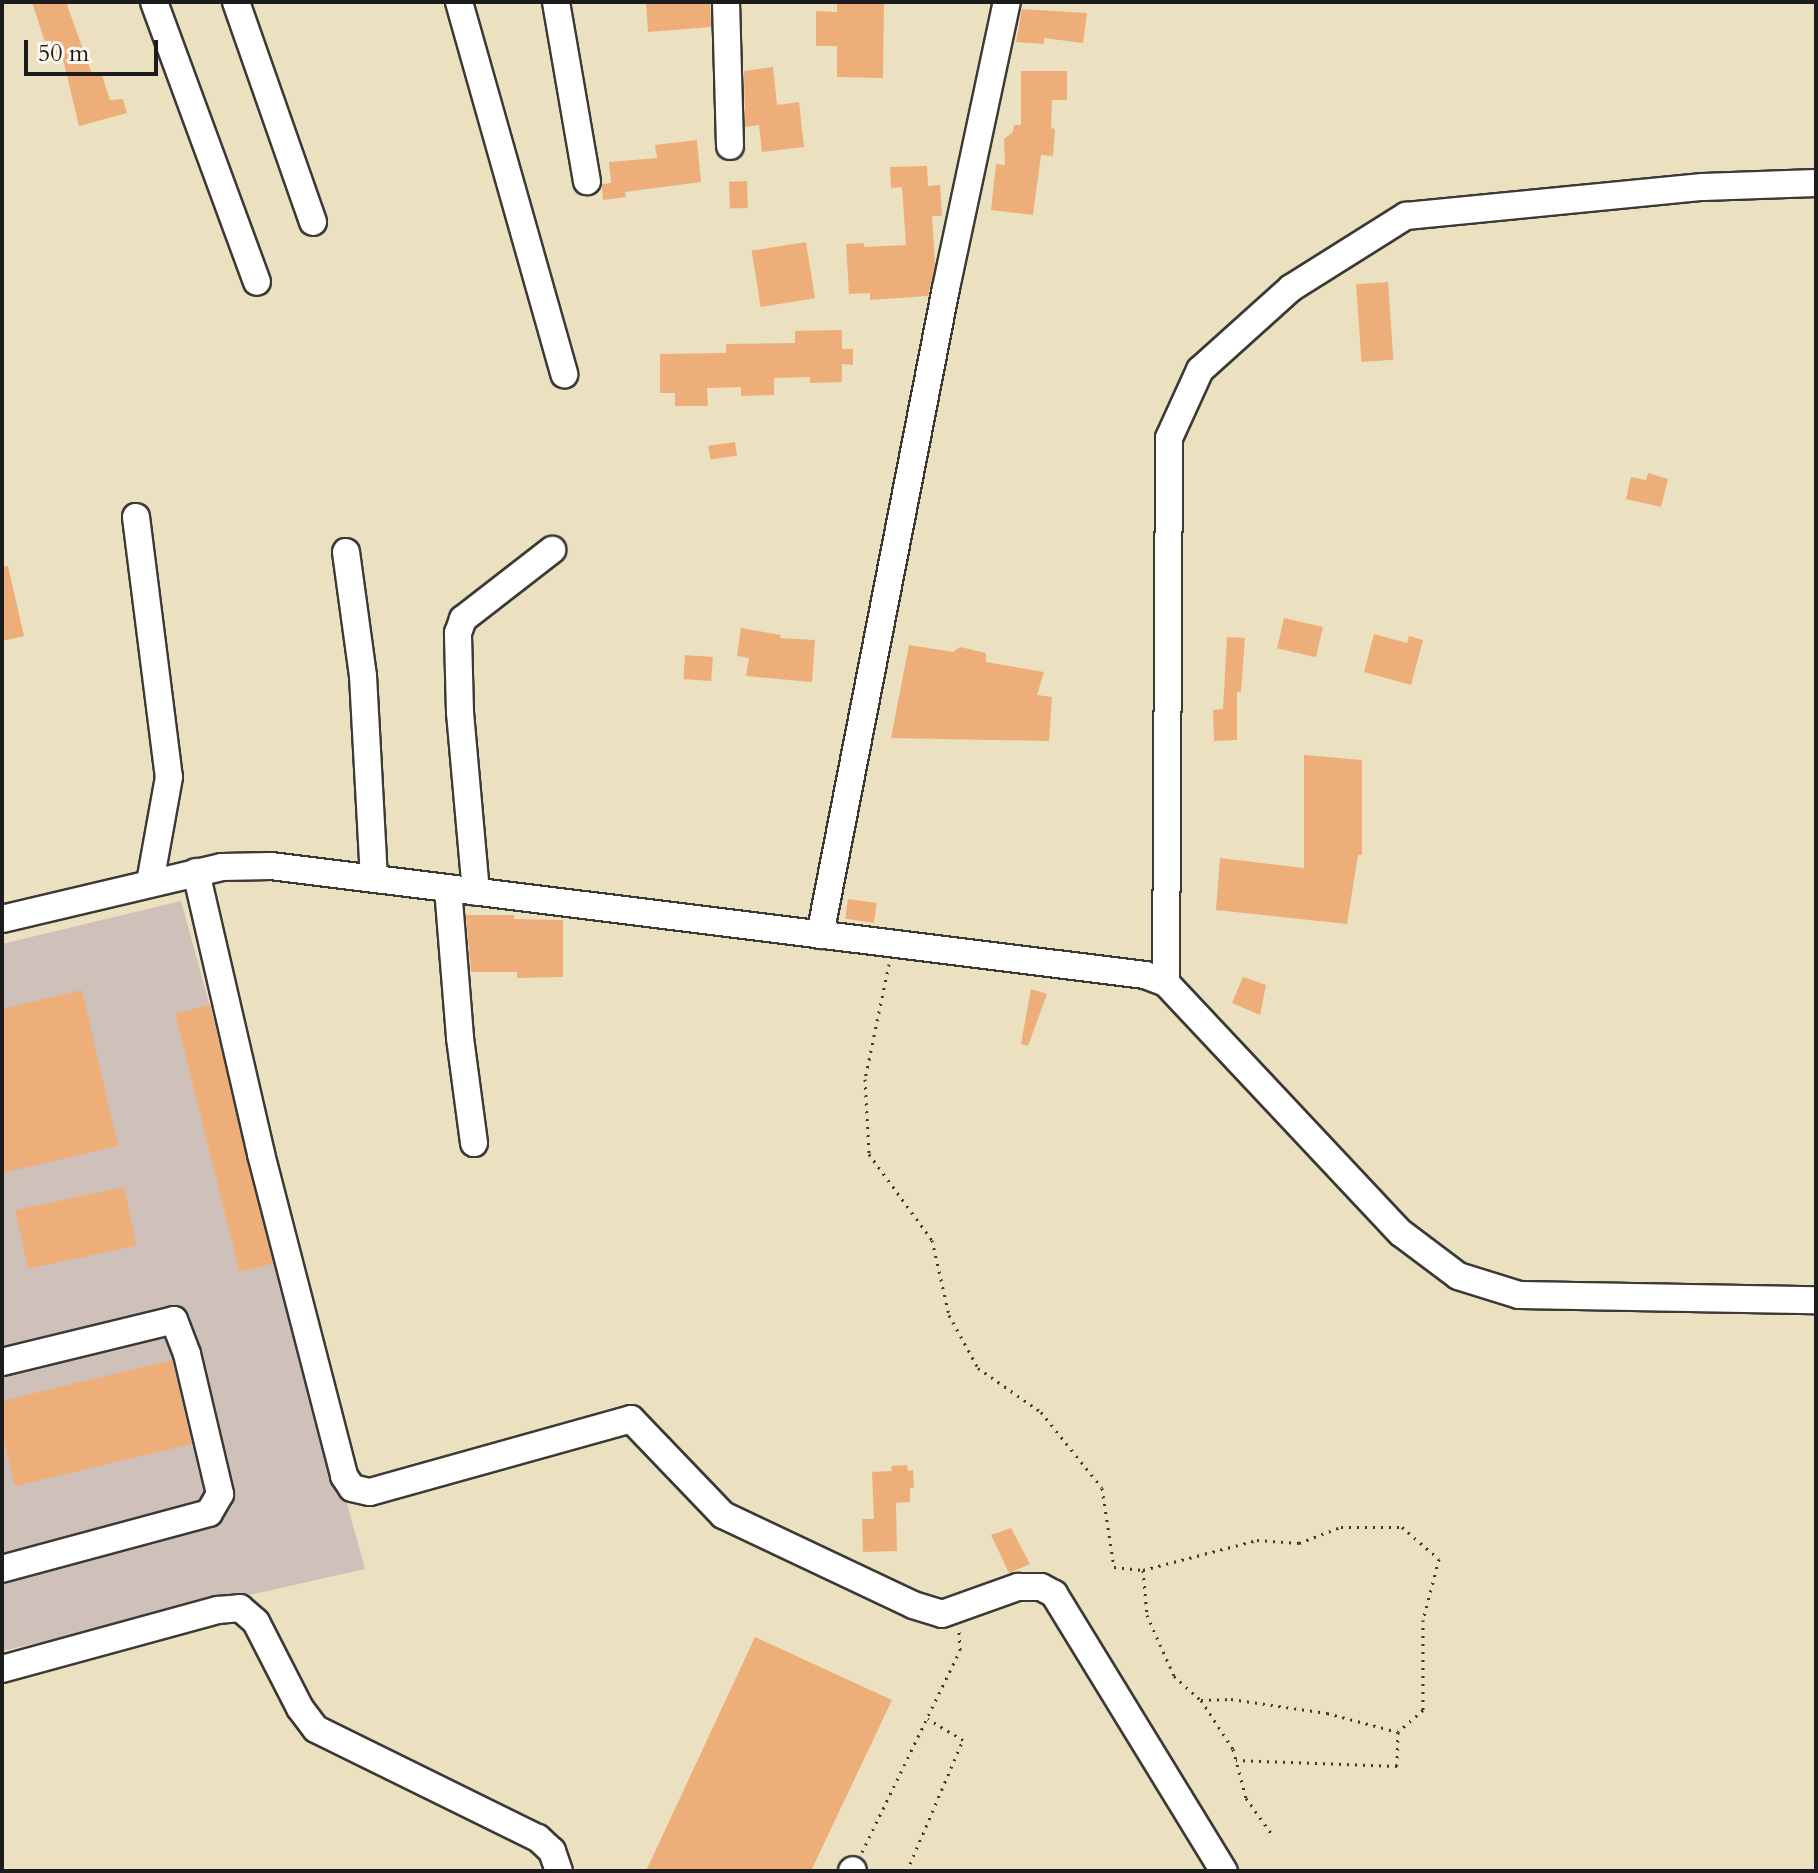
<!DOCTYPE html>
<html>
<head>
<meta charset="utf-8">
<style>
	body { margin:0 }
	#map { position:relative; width:1818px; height:1873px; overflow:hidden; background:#ebe1c0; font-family:Cardo,serif }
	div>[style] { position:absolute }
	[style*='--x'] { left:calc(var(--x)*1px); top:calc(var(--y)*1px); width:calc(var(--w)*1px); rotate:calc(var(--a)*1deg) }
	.industrial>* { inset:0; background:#cfc0ba }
	.building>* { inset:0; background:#eeae79; transform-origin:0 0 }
	.path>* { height:3px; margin-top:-1.5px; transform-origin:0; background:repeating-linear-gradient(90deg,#3b3a35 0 2px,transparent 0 8px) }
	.roads { filter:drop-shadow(2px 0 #3b3a35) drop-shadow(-2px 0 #3b3a35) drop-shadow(0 2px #3b3a35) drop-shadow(0 -2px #3b3a35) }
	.minor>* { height:26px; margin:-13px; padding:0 13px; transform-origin:13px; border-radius:13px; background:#fff }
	span { translate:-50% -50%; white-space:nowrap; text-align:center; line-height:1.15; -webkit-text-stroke:8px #fbf7ec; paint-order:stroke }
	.frame { position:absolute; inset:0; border:4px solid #1c1c1c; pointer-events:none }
	.scale { position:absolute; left:24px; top:40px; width:134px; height:36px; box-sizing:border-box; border:4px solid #1c1c1c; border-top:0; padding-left:10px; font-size:24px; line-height:28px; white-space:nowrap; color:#1c1c1c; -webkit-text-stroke:6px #fbf7ec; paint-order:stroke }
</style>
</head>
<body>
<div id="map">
	<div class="industrial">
		<i style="clip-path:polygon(181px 901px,365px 1569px,2px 1651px,2px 944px)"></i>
	</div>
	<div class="building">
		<i style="clip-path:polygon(32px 2px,66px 2px,92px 74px,101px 72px,110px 100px,123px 99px,127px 113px,79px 126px,63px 59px,60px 54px,50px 58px)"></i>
		<i style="clip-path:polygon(646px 2px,710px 2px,711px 27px,648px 32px)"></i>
		<i style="clip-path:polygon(837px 2px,884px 2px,883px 78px,837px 77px,837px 46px,816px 46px,816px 11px,837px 12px)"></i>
		<i style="clip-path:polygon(1022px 9px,1087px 13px,1083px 43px,1044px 38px,1044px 44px,1016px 42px)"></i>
		<i style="clip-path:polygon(773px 67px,777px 105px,799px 102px,804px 147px,762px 152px,759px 125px,745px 127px,744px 71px)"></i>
		<i style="clip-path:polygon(1021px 71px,1067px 71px,1067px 100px,1052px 100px,1051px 128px,1055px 129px,1053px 156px,1041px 155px,1033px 215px,991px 210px,996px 164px,1005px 165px,1004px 139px,1013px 132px,1014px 125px,1021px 125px)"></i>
		<i style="clip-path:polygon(697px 140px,701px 182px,625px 192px,626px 197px,603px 200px,602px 184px,611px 183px,609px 162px,657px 158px,655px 145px)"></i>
		<i style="clip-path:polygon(927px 166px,928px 186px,940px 185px,942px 216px,932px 216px,935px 265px,928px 296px,870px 300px,870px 293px,849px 294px,846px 244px,864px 243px,864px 247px,906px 245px,902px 187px,891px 188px,890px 167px)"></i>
		<i style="left:747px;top:181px;width:27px;height:18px;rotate:88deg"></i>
		<i style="left:806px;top:242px;width:57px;height:55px;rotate:81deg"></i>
		<i style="left:1388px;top:282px;width:78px;height:32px;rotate:86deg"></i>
		<i style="clip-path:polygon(842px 330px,842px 349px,853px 349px,853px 365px,842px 364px,842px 382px,810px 383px,810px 377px,774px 378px,774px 395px,741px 396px,741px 387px,707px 388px,708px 406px,675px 406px,675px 393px,660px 393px,660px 354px,726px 353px,726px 344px,795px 343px,795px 331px)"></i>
		<i style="left:735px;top:442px;width:14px;height:27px;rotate:82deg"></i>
		<i style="clip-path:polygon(1648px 473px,1668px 479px,1661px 507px,1626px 499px,1631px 477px,1646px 480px)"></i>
		<i style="clip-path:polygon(8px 566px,24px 636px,2px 641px,2px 567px)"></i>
		<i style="left:1284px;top:618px;width:40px;height:31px;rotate:13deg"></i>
		<i style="clip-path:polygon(741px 628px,781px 635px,780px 638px,815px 640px,812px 682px,746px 676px,749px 658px,737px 656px)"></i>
		<i style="clip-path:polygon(1374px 634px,1407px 643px,1409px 636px,1423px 640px,1411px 685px,1364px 672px)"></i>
		<i style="clip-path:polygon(1227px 637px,1245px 638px,1241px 692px,1237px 692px,1237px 740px,1214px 741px,1213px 710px,1223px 709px)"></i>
		<i style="clip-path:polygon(909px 645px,953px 652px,960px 647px,986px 653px,986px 662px,1044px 672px,1037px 695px,1052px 697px,1049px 741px,891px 738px)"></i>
		<i style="left:685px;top:655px;width:28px;height:24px;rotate:4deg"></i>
		<i style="clip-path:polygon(1304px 755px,1362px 760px,1362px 855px,1358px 855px,1347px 924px,1216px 910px,1220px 858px,1304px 868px)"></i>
		<i style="left:848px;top:899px;width:29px;height:20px;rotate:8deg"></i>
		<i style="clip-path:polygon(466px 915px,514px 915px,514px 919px,563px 920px,563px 977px,517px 978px,517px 972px,471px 972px)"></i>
		<i style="clip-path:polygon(1243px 977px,1266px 985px,1260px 1015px,1232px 1003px)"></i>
		<i style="clip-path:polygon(1031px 989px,1047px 994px,1028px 1046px,1021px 1044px)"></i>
		<i style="clip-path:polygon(82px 990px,118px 1146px,2px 1173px,2px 1009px)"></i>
		<i style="left:210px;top:1005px;width:266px;height:36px;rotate:76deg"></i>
		<i style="left:124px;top:1187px;width:60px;height:111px;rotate:78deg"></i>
		<i style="clip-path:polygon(172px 1360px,192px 1444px,15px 1486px,2px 1433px,2px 1401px)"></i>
		<i style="clip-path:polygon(907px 1465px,908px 1471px,913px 1470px,914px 1488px,910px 1488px,910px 1502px,896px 1503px,897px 1551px,863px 1552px,862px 1519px,874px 1519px,872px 1472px,892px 1471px,891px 1466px)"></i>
		<i style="clip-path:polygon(1011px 1528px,1030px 1564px,1009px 1573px,991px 1535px)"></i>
		<i style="clip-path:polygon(755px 1637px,892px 1700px,811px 1871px,646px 1871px)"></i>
	</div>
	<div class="path">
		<i style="--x:889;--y:964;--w:117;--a:101.8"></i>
		<i style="--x:865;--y:1079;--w:75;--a:86.9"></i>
		<i style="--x:869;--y:1154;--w:107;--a:53.8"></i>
		<i style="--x:932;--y:1240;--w:77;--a:77.2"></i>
		<i style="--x:949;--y:1315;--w:60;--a:61.3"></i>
		<i style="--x:978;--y:1368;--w:77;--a:34.9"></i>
		<i style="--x:1041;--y:1412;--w:97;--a:51.2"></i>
		<i style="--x:1102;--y:1488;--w:80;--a:81.4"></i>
		<i style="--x:1114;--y:1567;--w:29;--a:6"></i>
		<i style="--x:1143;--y:1570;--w:118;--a:-14.7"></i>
		<i style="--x:1257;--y:1540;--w:42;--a:4.1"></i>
		<i style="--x:1299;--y:1543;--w:45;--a:-20.9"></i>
		<i style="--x:1341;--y:1527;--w:61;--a:0"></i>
		<i style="--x:1402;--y:1527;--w:49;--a:40.9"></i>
		<i style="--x:1439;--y:1559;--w:63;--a:104.7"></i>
		<i style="--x:1423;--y:1620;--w:90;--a:90"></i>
		<i style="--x:1423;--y:1710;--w:33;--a:139"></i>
		<i style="--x:1398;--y:1732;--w:34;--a:92"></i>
		<i style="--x:1397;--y:1766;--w:161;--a:-177.9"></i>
		<i style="--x:1143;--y:1570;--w:45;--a:84.9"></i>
		<i style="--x:1147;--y:1615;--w:67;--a:66.1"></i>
		<i style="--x:1174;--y:1676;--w:36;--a:42"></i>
		<i style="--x:1201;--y:1700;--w:59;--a:56.9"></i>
		<i style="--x:1233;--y:1749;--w:51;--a:75.1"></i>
		<i style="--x:1246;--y:1798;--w:43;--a:54.5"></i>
		<i style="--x:1201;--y:1700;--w:30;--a:-2"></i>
		<i style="--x:1231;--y:1699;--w:97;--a:8.3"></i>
		<i style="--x:1327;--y:1713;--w:73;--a:15"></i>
		<i style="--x:862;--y:1852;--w:225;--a:-64.1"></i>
		<i style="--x:960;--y:1650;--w:20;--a:-93"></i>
		<i style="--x:907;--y:1871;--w:142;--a:-66.9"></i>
		<i style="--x:963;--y:1740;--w:41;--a:-149"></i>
	</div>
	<div class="roads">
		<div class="minor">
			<i style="--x:154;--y:2;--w:298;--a:69.8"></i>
			<i style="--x:236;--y:2;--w:233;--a:70.7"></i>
			<i style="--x:459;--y:2;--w:387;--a:74.2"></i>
			<i style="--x:556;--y:2;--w:182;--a:80.2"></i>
			<i style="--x:726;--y:2;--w:144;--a:88.4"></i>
			<i style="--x:136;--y:517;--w:262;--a:82.8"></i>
			<i style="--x:169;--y:777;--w:108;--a:100.2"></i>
			<i style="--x:346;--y:552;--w:125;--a:82.2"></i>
			<i style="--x:363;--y:676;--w:203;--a:86.9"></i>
			<i style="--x:196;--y:872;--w:289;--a:77"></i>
			<i style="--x:261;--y:1154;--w:333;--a:75.5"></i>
			<i style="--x:344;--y:1476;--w:14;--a:56"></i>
			<i style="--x:352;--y:1488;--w:18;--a:13"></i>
			<i style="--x:370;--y:1492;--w:271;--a:-15.6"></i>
			<i style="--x:631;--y:1419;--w:133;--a:46.2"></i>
			<i style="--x:723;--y:1515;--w:210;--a:25.3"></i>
			<i style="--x:913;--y:1605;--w:30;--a:17"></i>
			<i style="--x:942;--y:1614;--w:81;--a:-19.6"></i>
			<i style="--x:1018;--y:1587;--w:23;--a:0"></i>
			<i style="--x:1041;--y:1587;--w:15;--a:28"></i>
			<i style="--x:1054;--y:1594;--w:325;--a:58.5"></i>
			<i style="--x:448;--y:888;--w:150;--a:85.4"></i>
			<i style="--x:460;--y:1038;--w:106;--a:82.4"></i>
			<i style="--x:476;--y:892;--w:181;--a:-95.1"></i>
			<i style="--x:460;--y:712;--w:79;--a:-91.5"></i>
			<i style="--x:458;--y:633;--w:15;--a:-70"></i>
			<i style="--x:463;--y:619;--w:113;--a:-37.8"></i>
			<i style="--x:2;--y:919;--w:226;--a:-13.3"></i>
			<i style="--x:222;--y:867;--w:49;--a:-1.2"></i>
			<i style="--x:271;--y:866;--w:881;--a:7.11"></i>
			<i style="--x:1145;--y:975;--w:22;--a:21"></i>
			<i style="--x:1166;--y:983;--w:343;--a:46.8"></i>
			<i style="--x:1401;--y:1233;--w:71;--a:37"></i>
			<i style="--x:1458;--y:1276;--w:64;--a:17.3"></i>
			<i style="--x:1519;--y:1295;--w:297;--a:1"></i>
			<i style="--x:820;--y:935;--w:659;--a:-78.98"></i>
			<i style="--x:946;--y:288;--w:292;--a:-78"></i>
			<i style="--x:1166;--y:983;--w:545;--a:-89.68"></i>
			<i style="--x:1169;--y:438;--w:75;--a:-65.5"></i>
			<i style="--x:1200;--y:370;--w:122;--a:-42"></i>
			<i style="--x:1291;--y:288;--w:136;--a:-32.1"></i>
			<i style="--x:1406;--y:216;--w:298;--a:-5.6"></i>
			<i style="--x:1703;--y:187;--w:113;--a:-2"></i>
			<i style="--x:2;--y:1362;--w:177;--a:-13.7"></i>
			<i style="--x:174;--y:1320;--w:36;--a:69"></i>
			<i style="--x:187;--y:1354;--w:144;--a:76.7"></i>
			<i style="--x:220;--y:1494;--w:22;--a:120"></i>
			<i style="--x:209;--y:1513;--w:214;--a:164.9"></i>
			<i style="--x:2;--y:1669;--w:224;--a:-15.3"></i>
			<i style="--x:218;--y:1610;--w:22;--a:-5"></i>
			<i style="--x:240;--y:1608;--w:21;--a:41"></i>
			<i style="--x:256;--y:1622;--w:97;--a:62.9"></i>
			<i style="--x:300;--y:1708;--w:26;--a:53"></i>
			<i style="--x:316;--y:1729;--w:247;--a:26.2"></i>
			<i style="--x:538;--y:1838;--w:19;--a:43"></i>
			<i style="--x:552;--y:1851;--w:21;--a:71"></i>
			<i style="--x:852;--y:1871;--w:1;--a:-45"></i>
		</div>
	</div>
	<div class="frame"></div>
	<div class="scale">50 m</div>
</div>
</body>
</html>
